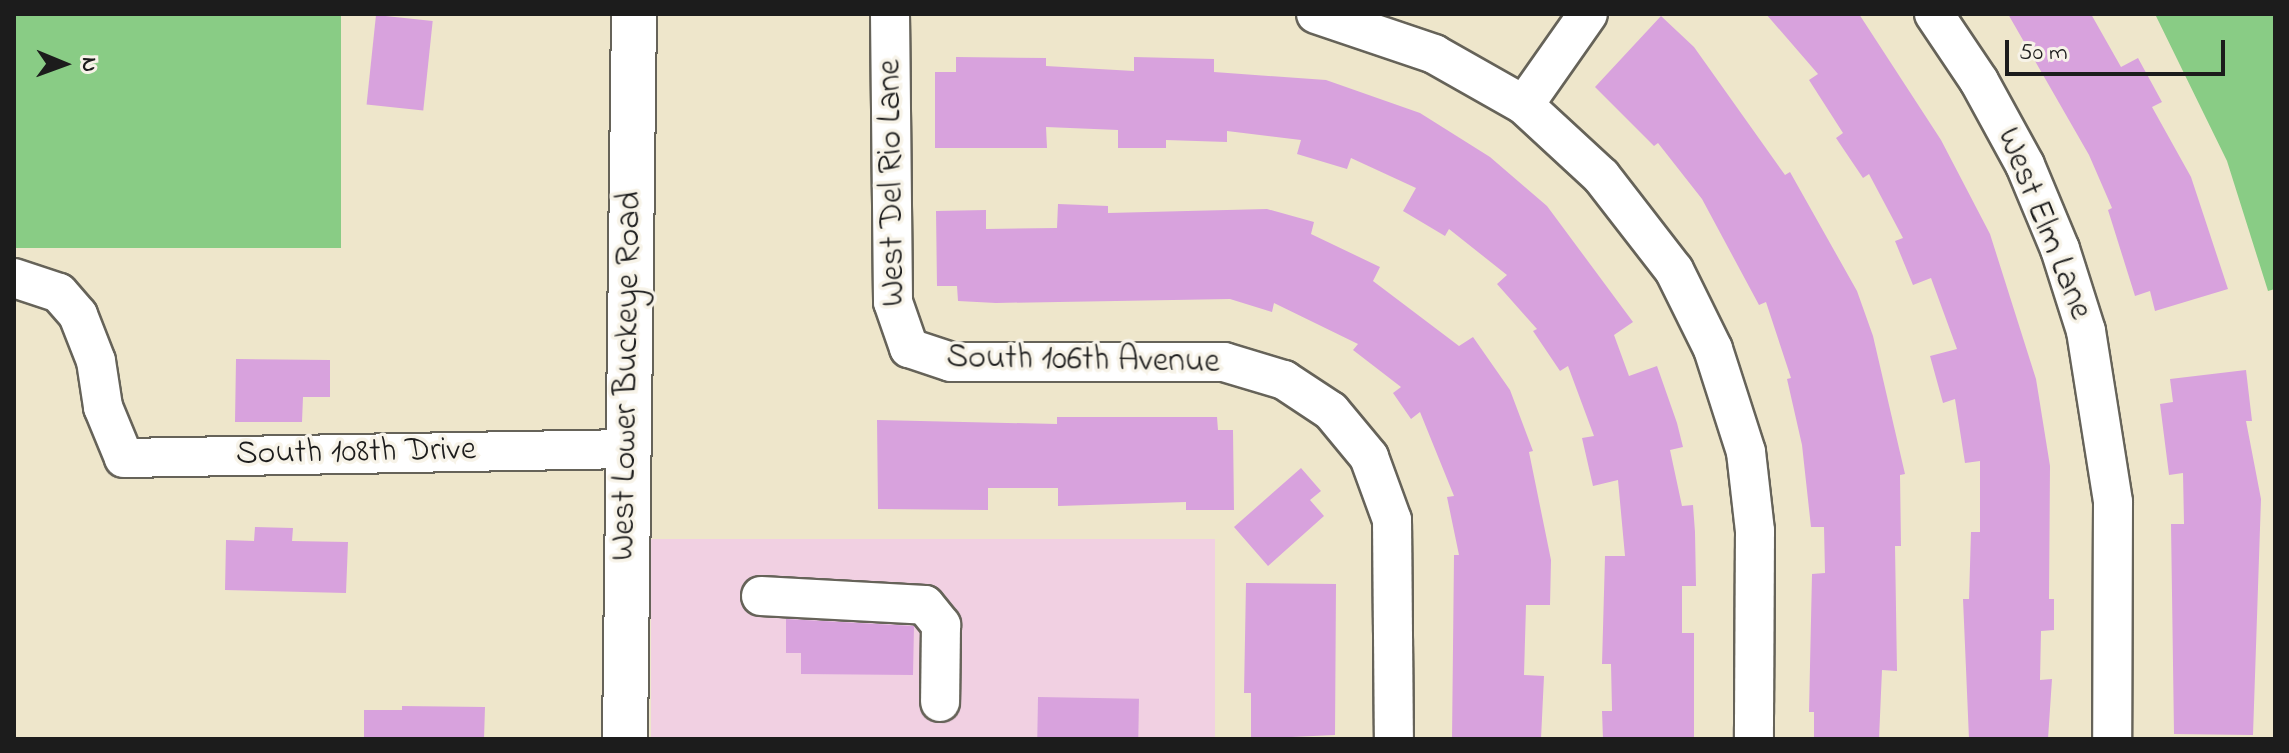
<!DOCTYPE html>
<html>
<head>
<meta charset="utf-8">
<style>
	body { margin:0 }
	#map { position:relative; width:2289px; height:753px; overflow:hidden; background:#eee6cb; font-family:"Indie Flower",sans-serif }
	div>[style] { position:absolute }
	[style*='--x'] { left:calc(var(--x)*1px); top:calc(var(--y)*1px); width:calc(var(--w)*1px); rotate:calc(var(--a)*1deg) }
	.built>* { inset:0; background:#f1d0e2; transform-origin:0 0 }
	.green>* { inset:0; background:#89cc85; transform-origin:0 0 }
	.building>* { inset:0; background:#d8a2dd; transform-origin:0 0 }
	.roads { filter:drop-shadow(2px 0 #666359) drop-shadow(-2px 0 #666359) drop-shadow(0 2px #666359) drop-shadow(0 -2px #666359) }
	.minor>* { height:38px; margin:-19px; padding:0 19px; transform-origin:19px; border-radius:19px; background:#fff }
	.major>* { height:44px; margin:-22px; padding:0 22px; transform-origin:22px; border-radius:22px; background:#fff }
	span { translate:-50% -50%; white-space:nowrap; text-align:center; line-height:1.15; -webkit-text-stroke:7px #f7f3e8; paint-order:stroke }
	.street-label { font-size:34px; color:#1c1c1c }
	.frame { position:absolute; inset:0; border:16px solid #1c1c1c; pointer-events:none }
	.north { position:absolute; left:24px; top:24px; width:80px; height:80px; -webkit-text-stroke:6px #f7f3e8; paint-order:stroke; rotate:91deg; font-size:22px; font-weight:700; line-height:32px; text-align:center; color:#1c1c1c }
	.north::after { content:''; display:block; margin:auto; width:28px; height:36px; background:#1c1c1c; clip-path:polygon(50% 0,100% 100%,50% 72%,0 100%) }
	.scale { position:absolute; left:2005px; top:40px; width:220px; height:36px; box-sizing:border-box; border:4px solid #1c1c1c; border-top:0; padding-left:10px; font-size:24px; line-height:28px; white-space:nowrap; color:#1c1c1c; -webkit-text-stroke:6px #f7f3e8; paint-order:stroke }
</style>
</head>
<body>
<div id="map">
	<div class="built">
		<i style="left:651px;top:539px;width:564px;height:200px"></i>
	</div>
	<div class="green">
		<i style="left:14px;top:14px;width:327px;height:234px"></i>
		<i style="clip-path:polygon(2155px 14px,2275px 14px,2275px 289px,2268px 291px,2227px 161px)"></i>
	</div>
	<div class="building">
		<i style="clip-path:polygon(1766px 14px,1859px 14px,1941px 140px,1990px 234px,2036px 379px,2050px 466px,2049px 599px,2054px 599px,2054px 630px,2041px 631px,2040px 680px,2052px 679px,2048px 739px,1969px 739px,1963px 599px,1969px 599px,1971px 532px,1980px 532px,1980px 461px,1965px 463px,1955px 399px,1943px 403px,1930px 356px,1957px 349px,1931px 278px,1913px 285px,1895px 241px,1903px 238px,1869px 174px,1863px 178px,1836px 138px,1843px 133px,1809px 80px,1818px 74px)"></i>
		<i style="clip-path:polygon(2008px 14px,2091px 14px,2121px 67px,2138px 58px,2162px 102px,2152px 107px,2191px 177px,2228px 289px,2155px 311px,2150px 291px,2135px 296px,2108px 210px,2112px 208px,2089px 155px)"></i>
		<i style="left:376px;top:15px;width:57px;height:90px;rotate:6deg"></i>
		<i style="clip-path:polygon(1661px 16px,1694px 47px,1785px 175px,1790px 172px,1857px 291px,1873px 336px,1905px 474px,1900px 475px,1901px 546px,1895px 546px,1897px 671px,1882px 670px,1879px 739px,1814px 739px,1814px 712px,1809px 712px,1812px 574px,1825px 573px,1824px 527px,1811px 527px,1802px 445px,1787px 379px,1791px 378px,1766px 302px,1759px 305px,1702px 199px,1658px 143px,1654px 146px,1595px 87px)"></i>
		<i style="clip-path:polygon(956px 57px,1046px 58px,1046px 66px,1134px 71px,1134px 57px,1214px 59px,1214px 72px,1326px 80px,1420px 113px,1490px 157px,1547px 206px,1633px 322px,1614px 335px,1629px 376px,1657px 366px,1677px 423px,1683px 447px,1670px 450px,1682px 506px,1693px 505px,1695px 532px,1696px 586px,1682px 586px,1682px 633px,1694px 633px,1694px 739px,1603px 739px,1602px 711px,1612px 711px,1611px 664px,1602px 664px,1605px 556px,1625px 556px,1618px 480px,1593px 486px,1582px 438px,1594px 436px,1568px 366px,1560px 371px,1533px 331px,1537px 329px,1497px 284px,1507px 275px,1449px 229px,1445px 236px,1403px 211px,1416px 188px,1351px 158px,1347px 169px,1297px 154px,1301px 140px,1227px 131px,1227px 142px,1166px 140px,1166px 148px,1118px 148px,1118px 130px,1046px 127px,1047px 148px,935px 148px,935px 72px,956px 72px)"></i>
		<i style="clip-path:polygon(1058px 204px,1108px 206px,1108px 213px,1267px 209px,1314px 222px,1311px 234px,1380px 267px,1373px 281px,1459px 346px,1473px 337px,1510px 390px,1533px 451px,1529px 452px,1551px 560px,1550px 605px,1526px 605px,1524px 675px,1544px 676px,1541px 739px,1452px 739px,1454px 555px,1459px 555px,1447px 497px,1454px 496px,1420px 412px,1411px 419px,1393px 393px,1401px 387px,1353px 350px,1358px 344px,1274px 303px,1272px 312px,1230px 299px,996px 303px,958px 301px,957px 286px,937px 286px,936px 211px,986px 210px,986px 229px,1057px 228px)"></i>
		<i style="clip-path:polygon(236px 359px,330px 360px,330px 397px,303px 397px,302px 422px,235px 422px)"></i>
		<i style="clip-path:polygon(2246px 370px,2252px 421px,2246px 421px,2261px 499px,2253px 735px,2174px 734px,2171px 524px,2184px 524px,2183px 473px,2169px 475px,2160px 404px,2173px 402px,2170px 379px)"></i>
		<i style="clip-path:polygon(1057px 417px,1217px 417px,1218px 430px,1233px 430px,1234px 510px,1186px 510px,1186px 502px,1058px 506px,1058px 488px,988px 488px,988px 510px,878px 509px,877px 420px,1057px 424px)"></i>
		<i style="clip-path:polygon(1301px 468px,1321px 491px,1310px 500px,1324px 516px,1268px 566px,1234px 527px)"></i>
		<i style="clip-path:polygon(255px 527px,293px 528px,292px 541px,348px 542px,346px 593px,225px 590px,226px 540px,254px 541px)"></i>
		<i style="clip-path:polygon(1246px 583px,1336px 584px,1335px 735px,1251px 739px,1251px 693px,1244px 693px)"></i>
		<i style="clip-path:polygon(786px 619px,914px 626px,913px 675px,801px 674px,801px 653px,786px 653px)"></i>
		<i style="left:1038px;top:697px;width:101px;height:42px;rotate:1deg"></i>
		<i style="clip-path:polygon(402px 706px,485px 707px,484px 739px,364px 739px,364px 710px,402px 710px)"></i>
	</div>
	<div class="roads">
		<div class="minor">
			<i style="--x:890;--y:14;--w:288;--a:89.4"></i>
			<i style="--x:893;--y:302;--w:49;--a:70.8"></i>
			<i style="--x:909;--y:348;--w:44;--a:18.4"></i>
			<i style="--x:951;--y:362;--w:273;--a:0"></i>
			<i style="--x:1224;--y:362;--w:63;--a:16.7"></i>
			<i style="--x:1284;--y:380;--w:56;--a:33.4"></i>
			<i style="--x:1331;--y:411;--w:60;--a:50.4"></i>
			<i style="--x:1369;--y:457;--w:67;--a:69.9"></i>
			<i style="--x:1392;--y:520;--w:219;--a:89.5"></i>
			<i style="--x:1316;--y:14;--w:125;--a:18.7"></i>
			<i style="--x:1434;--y:54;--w:103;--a:29.5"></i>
			<i style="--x:1524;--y:105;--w:105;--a:42.7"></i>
			<i style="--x:1601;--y:176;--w:119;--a:52.2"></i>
			<i style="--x:1674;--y:270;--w:88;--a:63.7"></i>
			<i style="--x:1713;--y:349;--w:108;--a:72.2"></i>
			<i style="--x:1746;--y:452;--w:80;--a:83.5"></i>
			<i style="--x:1755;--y:531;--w:208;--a:90.3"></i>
			<i style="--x:1934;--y:14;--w:81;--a:56.1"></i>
			<i style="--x:1979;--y:81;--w:96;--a:61.3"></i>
			<i style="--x:2025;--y:165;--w:91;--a:67.4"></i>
			<i style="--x:2060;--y:249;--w:86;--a:72.4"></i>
			<i style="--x:2086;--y:331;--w:173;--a:81"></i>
			<i style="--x:2113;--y:502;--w:237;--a:90.2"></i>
			<i style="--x:1524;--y:105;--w:111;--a:-54.9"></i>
			<i style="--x:14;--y:278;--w:47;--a:18.4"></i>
			<i style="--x:59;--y:293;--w:29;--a:49"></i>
			<i style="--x:78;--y:315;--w:49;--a:68.6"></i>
			<i style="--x:96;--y:361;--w:47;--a:81.3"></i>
			<i style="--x:103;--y:407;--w:55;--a:67.6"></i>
			<i style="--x:124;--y:458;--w:504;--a:-1.02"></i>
			<i style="--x:761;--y:596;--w:164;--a:3.1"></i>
			<i style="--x:925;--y:605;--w:26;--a:51"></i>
			<i style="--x:941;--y:625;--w:77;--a:90.7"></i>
		</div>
		<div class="major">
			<i style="--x:625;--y:739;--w:725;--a:-89.29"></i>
		</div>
	</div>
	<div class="street-label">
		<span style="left:893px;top:183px;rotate:-91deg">West Del Rio Lane</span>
		<span style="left:2043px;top:224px;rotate:68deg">West Elm Lane</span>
		<span style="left:1083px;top:361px;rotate:1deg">South 106th Avenue</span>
		<span style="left:628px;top:376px;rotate:-89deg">West Lower Buckeye Road</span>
		<span style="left:356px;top:453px;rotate:-1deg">South 108th Drive</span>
	</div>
	<div class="frame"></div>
	<div class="north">N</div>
	<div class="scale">50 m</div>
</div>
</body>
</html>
